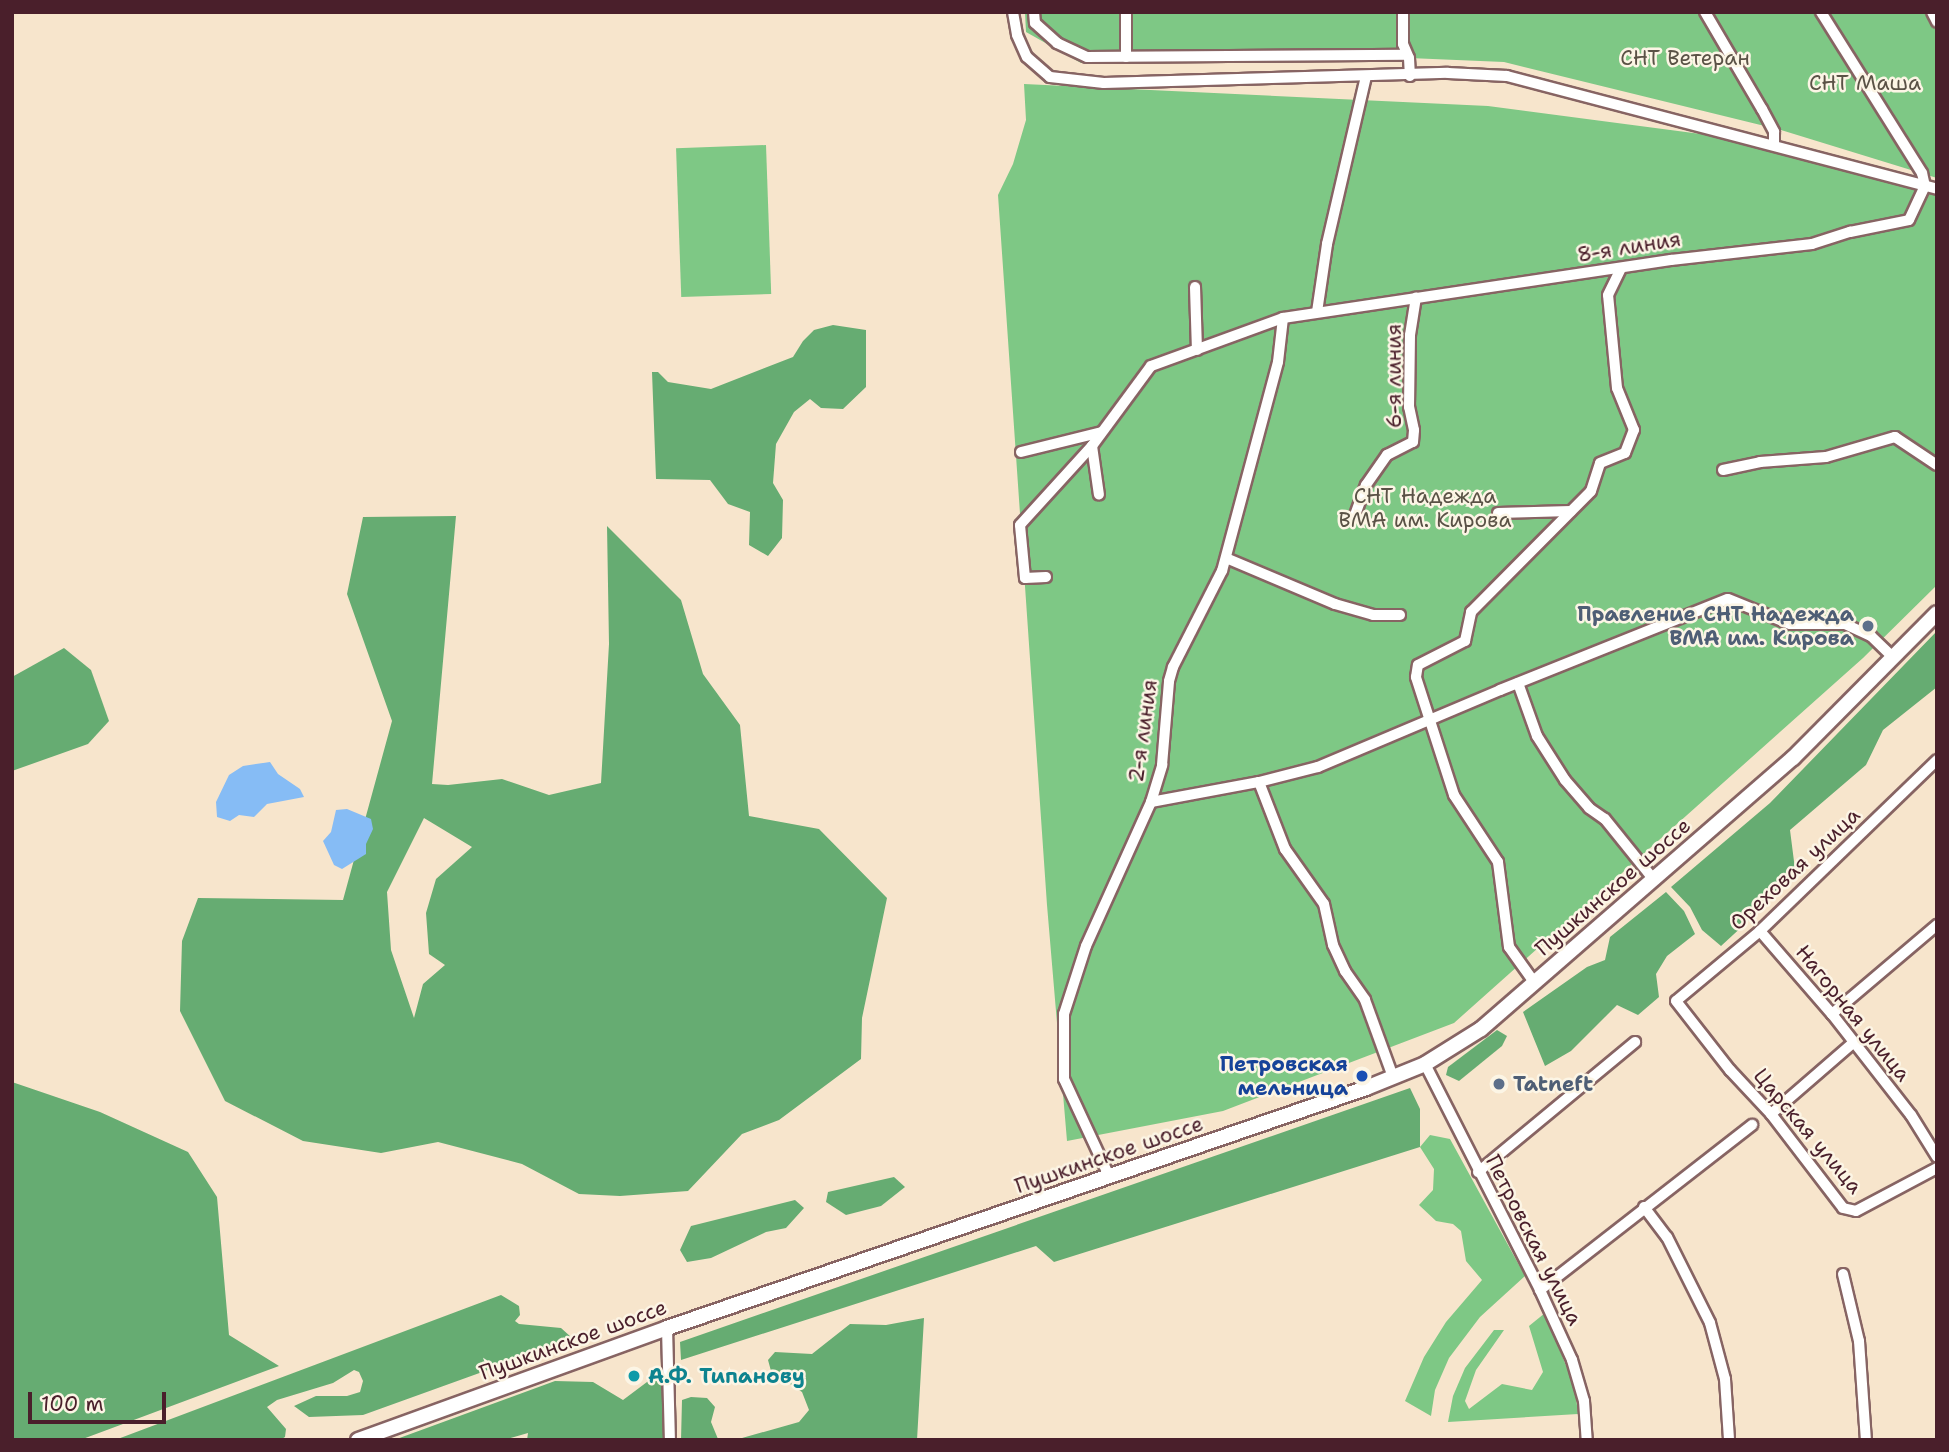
<!DOCTYPE html>
<html>
<head>
<meta charset="utf-8">
<style>
	body { margin:0 }
	#map { position:relative; width:1949px; height:1452px; overflow:hidden; background:#f7e5cc; font-family:"Shantell Sans",sans-serif }
	div>[style] { position:absolute }
	[style*='--x'] { left:calc(var(--x)*1px); top:calc(var(--y)*1px); width:calc(var(--w)*1px); rotate:calc(var(--a)*1deg) }
	.green>* { inset:0; background:#7ec885; transform-origin:0 0 }
	.forest>* { inset:0; background:#66ac72 }
	.water>* { inset:0; background:#86bcf5 }
	.roads { filter:drop-shadow(2px 0 #876463) drop-shadow(-2px 0 #876463) drop-shadow(0 2px #876463) drop-shadow(0 -2px #876463) }
	.minor>* { height:10px; margin:-5px; padding:0 5px; transform-origin:5px; border-radius:5px; background:#fff }
	.secondary>* { height:14px; margin:-7px; padding:0 7px; transform-origin:7px; border-radius:7px; background:#fff }
	.dots>* { width:19px; height:19px; translate:-50% -50%; box-sizing:border-box; border:4px solid #fcf5e5; border-radius:50% }
	span { translate:-50% -50%; white-space:nowrap; text-align:center; line-height:1.15; -webkit-text-stroke:5px #fcf5e5; paint-order:stroke }
	.park-label { font-size:21px; color:#5a5246 }
	.street-label { font-size:21px; color:#4a1f2b }
	.service-label { font-size:21px; color:#4e5e75; font-weight:700 }
	.right { translate:-100% -50%; text-align:right }
	.left { translate:0 -50%; text-align:left }
	.transit-label { font-size:21px; color:#164399; font-weight:700 }
	.culture-label { font-size:21px; color:#0d838f; font-weight:700 }
	.frame { position:absolute; inset:0; border:14px solid #4a1f2b; pointer-events:none }
	.scale { position:absolute; left:28px; top:1392px; width:138px; height:32px; box-sizing:border-box; border:4px solid #4a1f2b; border-top:0; padding-left:9px; font-size:21px; line-height:24px; white-space:nowrap; color:#4a1f2b; -webkit-text-stroke:5px #fcf5e5; paint-order:stroke }
</style>
</head>
<body>
<div id="map">
	<div class="green">
		<i style="clip-path:polygon(1025px 12px,1927px 12px,1937px 33px,1937px 178px,1781px 130px,1504px 62px,1409px 58px,1081px 63px,1026px 32px)"></i>
		<i style="clip-path:polygon(1024px 84px,1488px 106px,1716px 136px,1937px 191px,1937px 585px,1863px 658px,1454px 1023px,1223px 1111px,1067px 1141px,1047px 905px,998px 195px,1013px 164px,1026px 120px)"></i>
		<i style="left:766px;top:145px;width:149px;height:90px;rotate:88deg"></i>
		<i style="clip-path:polygon(1430px 1135px,1450px 1139px,1525px 1276px,1480px 1317px,1449px 1358px,1435px 1390px,1431px 1416px,1405px 1401px,1424px 1357px,1446px 1322px,1482px 1280px,1466px 1261px,1461px 1231px,1453px 1224px,1436px 1221px,1419px 1205px,1433px 1190px,1434px 1169px,1420px 1147px)"></i>
		<i style="clip-path:polygon(1545px 1313px,1575px 1388px,1578px 1414px,1448px 1422px,1453px 1396px,1465px 1368px,1494px 1330px,1504px 1330px,1476px 1370px,1465px 1401px,1469px 1409px,1502px 1384px,1532px 1390px,1543px 1372px,1529px 1326px)"></i>
	</div>
	<div class="forest">
		<i style="clip-path:polygon(833px 325px,866px 330px,866px 387px,843px 409px,821px 408px,810px 399px,794px 412px,776px 444px,773px 483px,783px 500px,782px 538px,768px 556px,749px 545px,750px 512px,728px 504px,710px 480px,656px 479px,652px 372px,658px 372px,668px 382px,711px 389px,793px 357px,803px 341px,814px 330px)"></i>
		<i style="clip-path:polygon(evenodd,456px 516px,432px 784px,448px 785px,502px 779px,549px 795px,601px 783px,609px 644px,607px 526px,681px 600px,703px 674px,740px 725px,749px 816px,819px 829px,887px 898px,862px 1018px,861px 1059px,779px 1120px,742px 1134px,688px 1191px,620px 1196px,579px 1194px,522px 1164px,438px 1142px,381px 1153px,303px 1141px,225px 1101px,180px 1011px,182px 941px,198px 898px,343px 900px,392px 721px,347px 594px,363px 517px,456px 516px,424px 818px,472px 847px,436px 879px,426px 913px,429px 954px,445px 965px,423px 984px,414px 1018px,391px 950px,387px 892px,424px 818px)"></i>
		<i style="clip-path:polygon(1937px 631px,1937px 687px,1883px 730px,1866px 765px,1790px 830px,1796px 877px,1721px 946px,1702px 930px,1690px 907px,1671px 887px,1770px 803px)"></i>
		<i style="clip-path:polygon(64px 648px,91px 670px,109px 721px,88px 744px,12px 771px,12px 677px)"></i>
		<i style="clip-path:polygon(1666px 892px,1684px 911px,1695px 934px,1667px 956px,1656px 974px,1659px 997px,1638px 1015px,1617px 1005px,1571px 1051px,1545px 1066px,1523px 1012px,1587px 967px,1605px 960px,1610px 937px)"></i>
		<i style="clip-path:polygon(1497px 1030px,1507px 1036px,1502px 1046px,1459px 1081px,1446px 1075px,1448px 1067px)"></i>
		<i style="clip-path:polygon(12px 1082px,100px 1112px,188px 1152px,217px 1197px,229px 1335px,279px 1366px,80px 1440px,12px 1440px)"></i>
		<i style="clip-path:polygon(1410px 1088px,1420px 1109px,1420px 1147px,1054px 1262px,1036px 1246px,681px 1360px,680px 1342px)"></i>
		<i style="clip-path:polygon(894px 1177px,905px 1187px,881px 1206px,846px 1215px,826px 1202px,828px 1192px)"></i>
		<i style="clip-path:polygon(795px 1200px,804px 1208px,786px 1228px,766px 1232px,711px 1258px,687px 1262px,680px 1250px,691px 1226px)"></i>
		<i style="clip-path:polygon(501px 1295px,519px 1306px,520px 1315px,515px 1321px,519px 1324px,561px 1328px,571px 1337px,561px 1345px,527px 1352px,513px 1361px,363px 1415px,309px 1417px,294px 1406px,316px 1396px,347px 1396px,360px 1392px,363px 1381px,359px 1372px,354px 1370px,333px 1383px,277px 1400px,267px 1407px,286px 1429px,285px 1437px,280px 1440px,115px 1440px)"></i>
		<i style="clip-path:polygon(924px 1318px,917px 1440px,735px 1440px,799px 1422px,809px 1410px,802px 1392px,771px 1371px,768px 1360px,775px 1352px,812px 1354px,850px 1324px,886px 1325px)"></i>
		<i style="clip-path:polygon(655px 1376px,669px 1392px,666px 1440px,527px 1440px,528px 1433px,504px 1440px,394px 1440px,555px 1381px,593px 1382px,623px 1400px)"></i>
		<i style="clip-path:polygon(691px 1397px,707px 1398px,715px 1407px,711px 1422px,718px 1439px,724px 1440px,681px 1440px,682px 1400px)"></i>
	</div>
	<div class="water">
		<i style="clip-path:polygon(270px 762px,278px 774px,300px 789px,304px 797px,267px 804px,254px 817px,239px 815px,230px 821px,217px 817px,216px 802px,229px 775px,243px 766px)"></i>
		<i style="clip-path:polygon(347px 809px,371px 819px,373px 829px,366px 844px,366px 854px,342px 869px,334px 865px,323px 841px,331px 832px,336px 810px)"></i>
	</div>
	<div class="roads">
		<div class="minor">
			<i style="--x:1013;--y:12;--w:23;--a:80"></i>
			<i style="--x:1017;--y:35;--w:24;--a:66"></i>
			<i style="--x:1027;--y:57;--w:30;--a:41"></i>
			<i style="--x:1050;--y:77;--w:54;--a:6.3"></i>
			<i style="--x:1104;--y:83;--w:344;--a:-1.7"></i>
			<i style="--x:1448;--y:73;--w:59;--a:2.9"></i>
			<i style="--x:1507;--y:76;--w:445;--a:14.7"></i>
			<i style="--x:1034;--y:12;--w:11;--a:85"></i>
			<i style="--x:1035;--y:23;--w:30;--a:42"></i>
			<i style="--x:1057;--y:43;--w:33;--a:25"></i>
			<i style="--x:1087;--y:57;--w:320;--a:-0.4"></i>
			<i style="--x:1403;--y:12;--w:32;--a:90"></i>
			<i style="--x:1403;--y:44;--w:15;--a:67"></i>
			<i style="--x:1409;--y:58;--w:18;--a:87"></i>
			<i style="--x:1705;--y:12;--w:113;--a:59.6"></i>
			<i style="--x:1762;--y:109;--w:26;--a:62"></i>
			<i style="--x:1774;--y:132;--w:13;--a:90"></i>
			<i style="--x:1932;--y:12;--w:11;--a:63"></i>
			<i style="--x:1126;--y:57;--w:45;--a:-90"></i>
			<i style="--x:1195;--y:287;--w:63;--a:88.2"></i>
			<i style="--x:1317;--y:312;--w:69;--a:-81.6"></i>
			<i style="--x:1327;--y:244;--w:171;--a:-76.9"></i>
			<i style="--x:1092;--y:446;--w:49;--a:81.9"></i>
			<i style="--x:1021;--y:452;--w:83;--a:-13.9"></i>
			<i style="--x:1723;--y:470;--w:38;--a:-12"></i>
			<i style="--x:1760;--y:462;--w:66;--a:-4.3"></i>
			<i style="--x:1826;--y:457;--w:72;--a:-16.2"></i>
			<i style="--x:1895;--y:437;--w:50;--a:33.7"></i>
			<i style="--x:1498;--y:513;--w:73;--a:-1.6"></i>
			<i style="--x:1355;--y:515;--w:32;--a:-70"></i>
			<i style="--x:1366;--y:485;--w:37;--a:-55"></i>
			<i style="--x:1387;--y:455;--w:29;--a:-27"></i>
			<i style="--x:1413;--y:442;--w:12;--a:-85"></i>
			<i style="--x:1414;--y:430;--w:24;--a:-102"></i>
			<i style="--x:1409;--y:407;--w:72;--a:-89.2"></i>
			<i style="--x:1410;--y:335;--w:38;--a:-81"></i>
			<i style="--x:1226;--y:558;--w:118;--a:22.9"></i>
			<i style="--x:1335;--y:604;--w:40;--a:16"></i>
			<i style="--x:1373;--y:615;--w:27;--a:0"></i>
			<i style="--x:1046;--y:577;--w:21;--a:177"></i>
			<i style="--x:1025;--y:578;--w:53;--a:-95.4"></i>
			<i style="--x:1020;--y:525;--w:107;--a:-47.7"></i>
			<i style="--x:1092;--y:446;--w:99;--a:-53.6"></i>
			<i style="--x:1151;--y:366;--w:140;--a:-20"></i>
			<i style="--x:1518;--y:683;--w:56;--a:70.3"></i>
			<i style="--x:1537;--y:736;--w:52;--a:57.5"></i>
			<i style="--x:1565;--y:780;--w:37;--a:49"></i>
			<i style="--x:1589;--y:808;--w:19;--a:35"></i>
			<i style="--x:1605;--y:819;--w:78;--a:51.2"></i>
			<i style="--x:1937;--y:760;--w:246;--a:136"></i>
			<i style="--x:1760;--y:931;--w:109;--a:140.2"></i>
			<i style="--x:1676;--y:1001;--w:88;--a:52"></i>
			<i style="--x:1730;--y:1070;--w:60;--a:47"></i>
			<i style="--x:1771;--y:1114;--w:118;--a:52.5"></i>
			<i style="--x:1843;--y:1208;--w:13;--a:13"></i>
			<i style="--x:1856;--y:1211;--w:92;--a:-28"></i>
			<i style="--x:1259;--y:782;--w:72;--a:68.8"></i>
			<i style="--x:1285;--y:849;--w:67;--a:54.7"></i>
			<i style="--x:1324;--y:904;--w:42;--a:77.6"></i>
			<i style="--x:1333;--y:945;--w:29;--a:65"></i>
			<i style="--x:1345;--y:971;--w:35;--a:55"></i>
			<i style="--x:1365;--y:1000;--w:82;--a:70"></i>
			<i style="--x:1151;--y:802;--w:110;--a:-10.5"></i>
			<i style="--x:1259;--y:782;--w:61;--a:-14.3"></i>
			<i style="--x:1318;--y:767;--w:198;--a:-22.9"></i>
			<i style="--x:1500;--y:690;--w:245;--a:-21.8"></i>
			<i style="--x:1728;--y:599;--w:67;--a:22"></i>
			<i style="--x:1790;--y:624;--w:55;--a:0"></i>
			<i style="--x:1845;--y:624;--w:29;--a:25"></i>
			<i style="--x:1871;--y:636;--w:30;--a:44"></i>
			<i style="--x:1760;--y:931;--w:110;--a:49.1"></i>
			<i style="--x:1832;--y:1014;--w:128;--a:52"></i>
			<i style="--x:1911;--y:1115;--w:49;--a:58.2"></i>
			<i style="--x:1534;--y:982;--w:43;--a:-125.5"></i>
			<i style="--x:1509;--y:947;--w:86;--a:-97.4"></i>
			<i style="--x:1498;--y:862;--w:80;--a:-123.3"></i>
			<i style="--x:1454;--y:795;--w:124;--a:-107.9"></i>
			<i style="--x:1416;--y:677;--w:12;--a:-81"></i>
			<i style="--x:1418;--y:665;--w:53;--a:-27.1"></i>
			<i style="--x:1465;--y:641;--w:30;--a:-78"></i>
			<i style="--x:1471;--y:612;--w:170;--a:-45.2"></i>
			<i style="--x:1591;--y:491;--w:29;--a:-72"></i>
			<i style="--x:1600;--y:463;--w:27;--a:-22"></i>
			<i style="--x:1625;--y:453;--w:25;--a:-69"></i>
			<i style="--x:1634;--y:430;--w:45;--a:-112"></i>
			<i style="--x:1617;--y:388;--w:93;--a:-95.5"></i>
			<i style="--x:1608;--y:295;--w:28;--a:-64"></i>
			<i style="--x:1832;--y:1014;--w:138;--a:-40.3"></i>
			<i style="--x:1425;--y:1064;--w:254;--a:63"></i>
			<i style="--x:1540;--y:1290;--w:77;--a:65.4"></i>
			<i style="--x:1572;--y:1360;--w:43;--a:73.7"></i>
			<i style="--x:1584;--y:1401;--w:39;--a:86"></i>
			<i style="--x:1771;--y:1114;--w:108;--a:-40.9"></i>
			<i style="--x:1478;--y:1172;--w:204;--a:-39.6"></i>
			<i style="--x:1109;--y:1176;--w:107;--a:-114.9"></i>
			<i style="--x:1064;--y:1079;--w:65;--a:-90"></i>
			<i style="--x:1064;--y:1014;--w:71;--a:-72.1"></i>
			<i style="--x:1086;--y:946;--w:158;--a:-65.7"></i>
			<i style="--x:1151;--y:802;--w:39;--a:-73"></i>
			<i style="--x:1162;--y:765;--w:84;--a:-85.2"></i>
			<i style="--x:1169;--y:681;--w:15;--a:-74"></i>
			<i style="--x:1173;--y:667;--w:108;--a:-63"></i>
			<i style="--x:1222;--y:571;--w:216;--a:-75"></i>
			<i style="--x:1278;--y:362;--w:44;--a:-83.5"></i>
			<i style="--x:1283;--y:318;--w:392;--a:-8.5"></i>
			<i style="--x:1671;--y:260;--w:142;--a:-6.5"></i>
			<i style="--x:1812;--y:244;--w:40;--a:-18"></i>
			<i style="--x:1850;--y:232;--w:60;--a:-11.5"></i>
			<i style="--x:1909;--y:220;--w:38;--a:-65"></i>
			<i style="--x:1925;--y:186;--w:13;--a:-103"></i>
			<i style="--x:1922;--y:173;--w:190;--a:-122.1"></i>
			<i style="--x:1644;--y:1207;--w:38;--a:53"></i>
			<i style="--x:1667;--y:1237;--w:96;--a:63.4"></i>
			<i style="--x:1710;--y:1323;--w:58;--a:75"></i>
			<i style="--x:1725;--y:1379;--w:61;--a:86.2"></i>
			<i style="--x:1843;--y:1274;--w:69;--a:76.6"></i>
			<i style="--x:1859;--y:1341;--w:99;--a:86"></i>
			<i style="--x:1540;--y:1290;--w:269;--a:-37.9"></i>
			<i style="--x:667;--y:1328;--w:112;--a:88.5"></i>
		</div>
		<div class="secondary">
			<i style="--x:358;--y:1440;--w:329;--a:-19.9"></i>
			<i style="--x:667;--y:1328;--w:739;--a:-18.95"></i>
			<i style="--x:1366;--y:1088;--w:64;--a:-22.1"></i>
			<i style="--x:1425;--y:1064;--w:66;--a:-32"></i>
			<i style="--x:1481;--y:1029;--w:413;--a:-41"></i>
			<i style="--x:1793;--y:758;--w:204;--a:-45.2"></i>
		</div>
	</div>
	<div class="dots">
		<i style="left:1868px;top:626px;background:#5c6f8a"></i>
		<i style="left:1362px;top:1076px;background:#1a4fb4"></i>
		<i style="left:1499px;top:1084px;background:#5c6f8a"></i>
		<i style="left:634px;top:1376px;background:#0f9aa8"></i>
	</div>
	<div class="park-label">
		<span style="left:1685px;top:58px">СНТ Ветеран</span>
		<span style="left:1865px;top:83px">СНТ Маша</span>
		<span style="left:1425px;top:508px">СНТ Надежда<br>ВМА им. Кирова</span>
	</div>
	<div class="street-label">
		<span style="left:1629px;top:247px;rotate:-9deg">8-я линия</span>
		<span style="left:1394px;top:376px;rotate:-90deg">6-я линия</span>
		<span style="left:1143px;top:731px;rotate:-82deg">2-я линия</span>
		<span style="left:1795px;top:869px;rotate:-43deg">Ореховая улица</span>
		<span style="left:1613px;top:887px;rotate:-41deg">Пушкинское шоссе</span>
		<span style="left:1853px;top:1013px;rotate:51deg">Нагорная улица</span>
		<span style="left:1808px;top:1131px;rotate:50deg">Царская улица</span>
		<span style="left:1109px;top:1155px;rotate:-19deg">Пушкинское шоссе</span>
		<span style="left:1534px;top:1240px;rotate:63deg">Петровская улица</span>
		<span style="left:573px;top:1340px;rotate:-20deg">Пушкинское шоссе</span>
	</div>
	<div class="service-label">
		<span class="right" style="left:1854px;top:626px">Правление СНТ Надежда<br>ВМА им. Кирова</span>
		<span class="left" style="left:1513px;top:1084px">Tatneft</span>
	</div>
	<div class="transit-label">
		<span class="right" style="left:1348px;top:1076px">Петровская<br>мельница</span>
	</div>
	<div class="culture-label">
		<span class="left" style="left:648px;top:1376px">А.Ф. Типанову</span>
	</div>
	<div class="frame"></div>
	<div class="scale">100 m</div>
</div>
</body>
</html>
